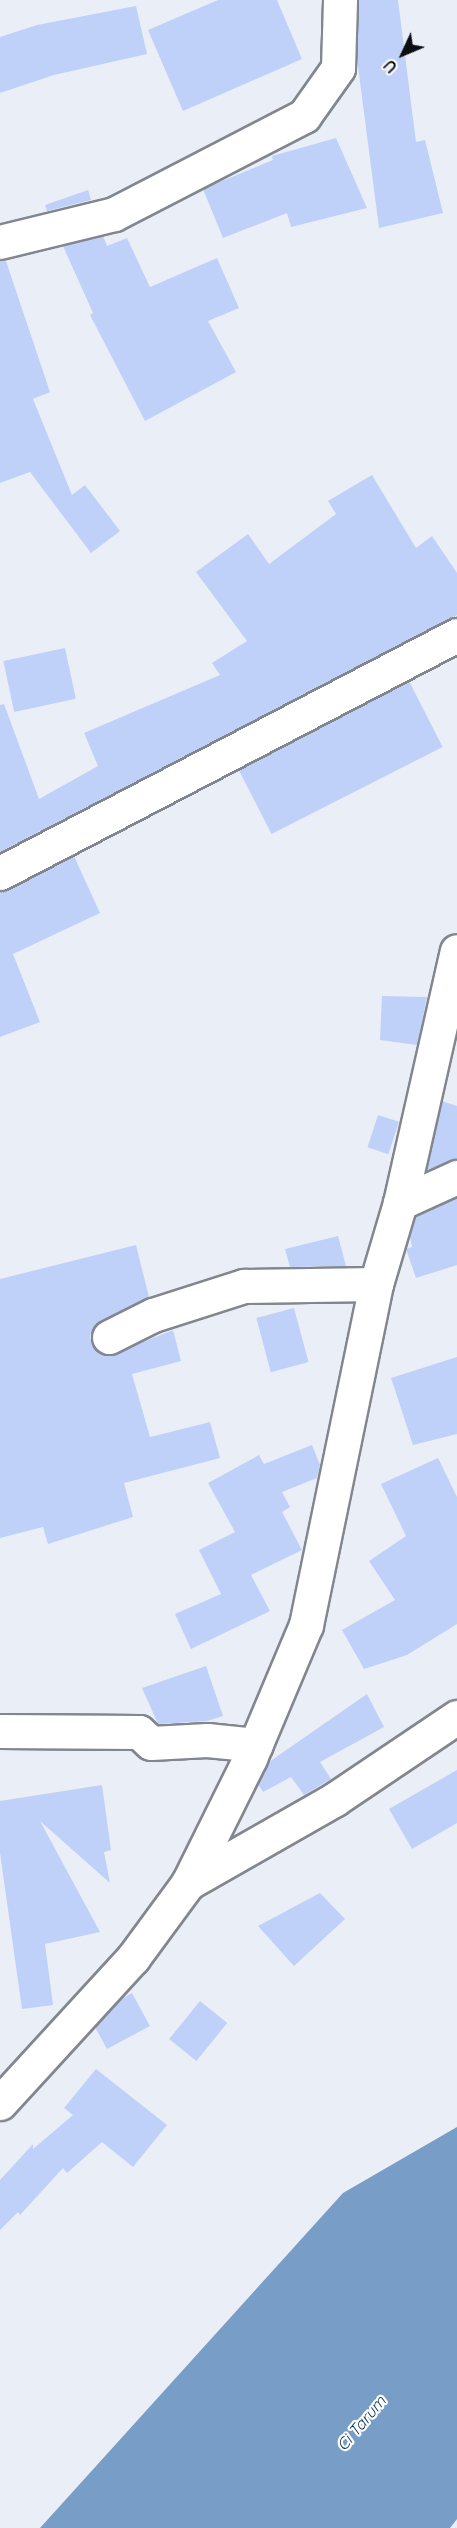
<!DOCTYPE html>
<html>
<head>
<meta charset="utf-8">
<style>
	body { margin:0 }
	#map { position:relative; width:457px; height:2528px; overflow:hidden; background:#eaeef7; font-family:Quicksand,sans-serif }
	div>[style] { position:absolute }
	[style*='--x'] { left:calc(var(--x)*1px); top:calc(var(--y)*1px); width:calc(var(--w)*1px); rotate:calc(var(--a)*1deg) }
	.water>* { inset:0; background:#789dc6 }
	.building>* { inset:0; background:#bfd1f9; transform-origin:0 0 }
	.roads { filter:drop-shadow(2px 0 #82868e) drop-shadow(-2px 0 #82868e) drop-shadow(0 2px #82868e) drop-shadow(0 -2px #82868e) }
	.minor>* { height:33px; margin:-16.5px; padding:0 16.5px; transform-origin:16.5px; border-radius:16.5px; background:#fff }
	span { translate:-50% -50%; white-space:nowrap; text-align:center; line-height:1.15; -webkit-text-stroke:4.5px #fff; paint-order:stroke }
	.water-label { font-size:16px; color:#0a345b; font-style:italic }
	.north { position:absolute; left:373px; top:24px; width:60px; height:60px; -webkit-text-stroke:4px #fff; paint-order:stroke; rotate:226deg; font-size:16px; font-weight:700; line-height:24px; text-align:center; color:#0c0d10 }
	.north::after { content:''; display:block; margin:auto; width:21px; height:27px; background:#0c0d10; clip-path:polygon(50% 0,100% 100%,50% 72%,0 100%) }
</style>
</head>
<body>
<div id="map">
	<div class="water">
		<i style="clip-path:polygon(457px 2127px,457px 2519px,450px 2528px,40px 2528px,343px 2193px)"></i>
	</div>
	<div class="building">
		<i style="clip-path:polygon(218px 0,277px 0,302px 59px,183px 111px,148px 30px)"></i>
		<i style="clip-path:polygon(359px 0,398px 0,416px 142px,425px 140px,443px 213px,379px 228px,357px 59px)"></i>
		<i style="clip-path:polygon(136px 6px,147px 54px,54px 75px,0 93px,0 37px,37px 25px)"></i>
		<i style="clip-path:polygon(336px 138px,367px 208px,291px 227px,287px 213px,223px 238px,203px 189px,273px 160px,272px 156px)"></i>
		<i style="clip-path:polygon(88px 190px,91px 200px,47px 211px,45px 205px)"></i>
		<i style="clip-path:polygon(103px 236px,107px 246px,127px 238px,150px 287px,217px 258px,239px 308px,208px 321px,236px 372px,145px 421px,90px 315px,93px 313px,63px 246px)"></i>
		<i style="clip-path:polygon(6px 261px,50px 392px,33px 399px,72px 495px,85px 485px,120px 531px,91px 553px,30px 472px,0 483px,0 262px)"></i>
		<i style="clip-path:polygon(372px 475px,416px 548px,432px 536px,457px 573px,457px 615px,0 852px,0 705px,4px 704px,39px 799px,98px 766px,84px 733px,220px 675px,212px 663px,247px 641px,196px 572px,248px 534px,269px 564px,336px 514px,328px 501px)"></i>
		<i style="left:65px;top:648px;width:52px;height:63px;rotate:78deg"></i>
		<i style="left:409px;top:681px;width:74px;height:192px;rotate:63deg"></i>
		<i style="clip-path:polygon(74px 856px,100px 913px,13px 954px,40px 1022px,0 1037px,0 892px)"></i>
		<i style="clip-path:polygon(382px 996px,427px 997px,417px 1045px,380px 1040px)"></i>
		<i style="clip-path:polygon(442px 1101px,457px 1106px,457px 1159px,427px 1170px)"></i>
		<i style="left:378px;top:1115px;width:22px;height:34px;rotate:18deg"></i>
		<i style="clip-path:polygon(457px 1198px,457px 1265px,416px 1278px,406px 1249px,412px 1247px,410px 1237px,416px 1217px)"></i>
		<i style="clip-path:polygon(338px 1236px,346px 1266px,290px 1267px,285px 1249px)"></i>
		<i style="clip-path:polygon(136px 1245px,149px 1297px,100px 1321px,90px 1335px,92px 1345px,108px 1356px,173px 1330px,181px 1361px,132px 1374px,150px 1437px,210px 1422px,220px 1458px,124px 1483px,133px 1517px,48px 1544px,43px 1527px,0 1538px,0 1279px)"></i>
		<i style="left:294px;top:1308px;width:56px;height:39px;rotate:75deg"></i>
		<i style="clip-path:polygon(457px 1357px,457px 1434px,413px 1445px,391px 1378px)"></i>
		<i style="clip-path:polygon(312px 1445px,320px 1465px,317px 1478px,282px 1492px,290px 1507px,282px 1512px,302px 1550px,251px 1575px,270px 1611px,191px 1649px,175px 1614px,221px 1594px,199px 1550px,235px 1532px,208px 1483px,259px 1455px,264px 1464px)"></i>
		<i style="clip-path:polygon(438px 1458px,457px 1497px,457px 1624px,407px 1655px,364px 1669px,342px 1630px,395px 1600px,369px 1561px,406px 1536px,381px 1484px)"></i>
		<i style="clip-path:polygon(206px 1666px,223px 1716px,207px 1721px,158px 1724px,142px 1688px)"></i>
		<i style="clip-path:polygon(367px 1694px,384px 1727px,320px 1762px,331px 1779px,304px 1795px,291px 1777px,263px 1792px,258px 1784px,269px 1762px)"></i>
		<i style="clip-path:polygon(457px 1770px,457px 1823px,412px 1849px,389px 1809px)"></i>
		<i style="clip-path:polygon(102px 1785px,111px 1850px,104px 1852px,110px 1883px,40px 1821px,100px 1932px,45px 1944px,53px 2005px,22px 2009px,0 1853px,0 1801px)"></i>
		<i style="clip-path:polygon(320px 1893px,345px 1919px,294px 1966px,258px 1926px)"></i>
		<i style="clip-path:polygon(132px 1993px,150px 2026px,107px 2049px,95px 2027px,120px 2000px)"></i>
		<i style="left:200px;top:2001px;width:35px;height:49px;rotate:39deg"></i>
		<i style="clip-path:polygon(96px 2069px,167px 2125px,133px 2167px,102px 2142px,67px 2173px,63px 2168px,20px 2215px,18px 2212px,0 2230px,0 2180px,33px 2144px,33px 2149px,73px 2115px,64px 2108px)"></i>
	</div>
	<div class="roads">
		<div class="minor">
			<i style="--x:0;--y:242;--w:117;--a:-13.8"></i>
			<i style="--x:114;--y:214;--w:214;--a:-27.3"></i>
			<i style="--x:304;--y:116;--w:59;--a:-54.7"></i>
			<i style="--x:338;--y:68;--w:68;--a:-88.3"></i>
			<i style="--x:0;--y:873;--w:515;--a:-27.51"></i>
			<i style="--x:400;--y:1203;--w:63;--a:-24.5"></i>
			<i style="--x:109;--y:1337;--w:49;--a:-26.6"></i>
			<i style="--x:153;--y:1315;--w:96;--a:-17.7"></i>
			<i style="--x:244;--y:1286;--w:132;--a:-0.9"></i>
			<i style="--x:0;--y:1731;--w:139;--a:0.4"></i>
			<i style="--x:139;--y:1732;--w:16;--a:43"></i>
			<i style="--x:151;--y:1743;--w:56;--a:-3.1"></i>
			<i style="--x:207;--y:1740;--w:49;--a:5.8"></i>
			<i style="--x:188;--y:1883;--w:140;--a:-63.6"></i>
			<i style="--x:250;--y:1758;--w:144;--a:-67.2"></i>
			<i style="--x:306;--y:1625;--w:348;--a:-78.4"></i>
			<i style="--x:376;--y:1284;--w:84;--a:-73.5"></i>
			<i style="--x:400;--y:1203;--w:258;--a:-77.3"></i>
			<i style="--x:0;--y:2103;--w:197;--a:-47.5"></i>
			<i style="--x:133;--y:1958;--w:93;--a:-53.7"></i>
			<i style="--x:188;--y:1883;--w:169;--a:-29.7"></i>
			<i style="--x:335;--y:1799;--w:147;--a:-33.9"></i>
		</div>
	</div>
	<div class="water-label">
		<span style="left:361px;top:2423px;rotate:-50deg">Ci Tarum</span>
	</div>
	<div class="north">U</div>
</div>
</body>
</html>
